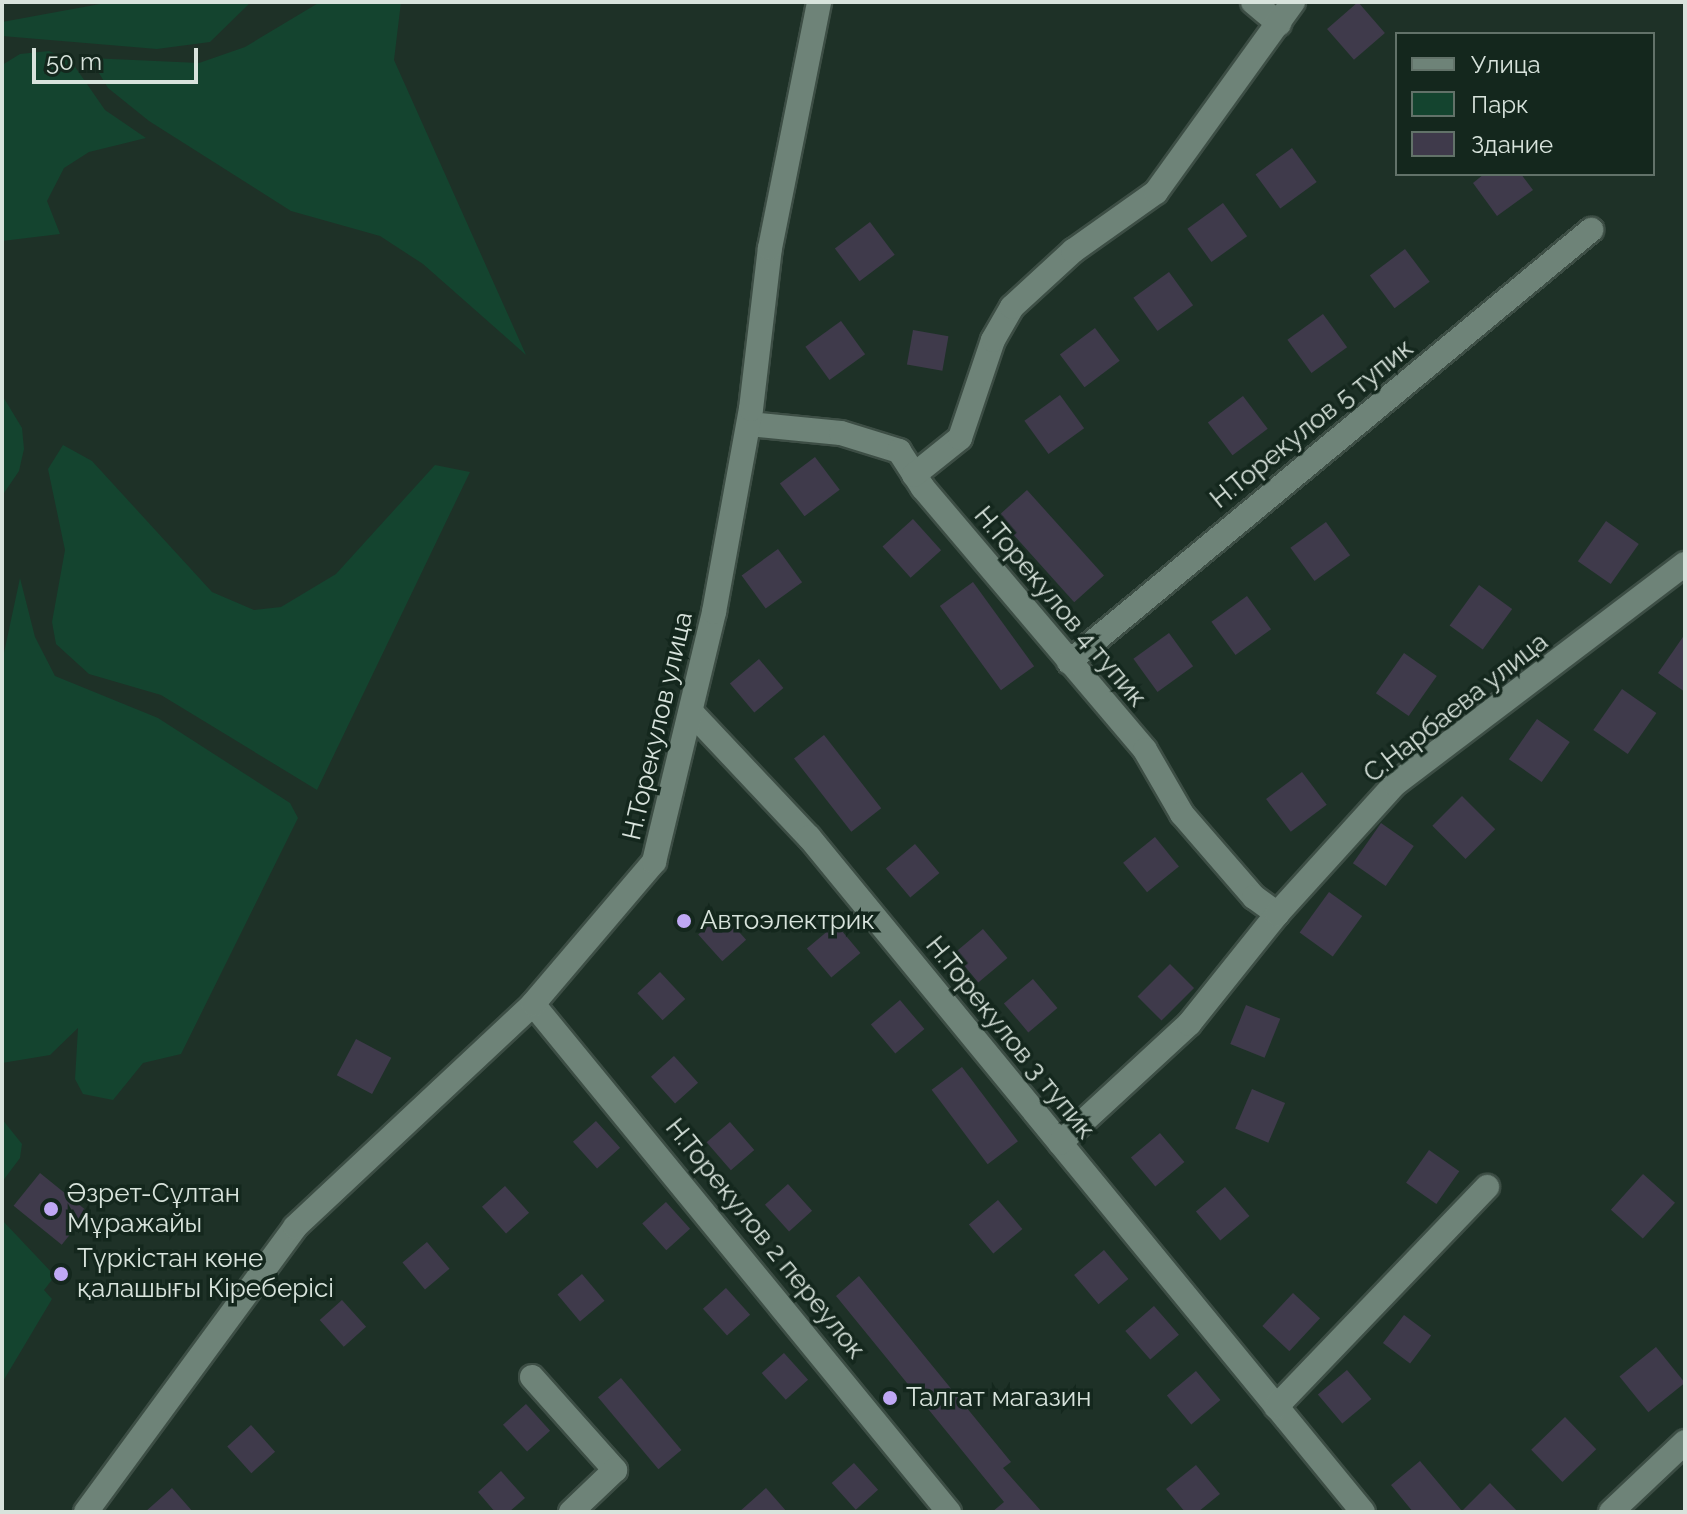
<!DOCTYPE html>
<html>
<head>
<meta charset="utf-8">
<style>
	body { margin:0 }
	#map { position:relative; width:1687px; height:1514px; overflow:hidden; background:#1e3127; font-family:Raleway,sans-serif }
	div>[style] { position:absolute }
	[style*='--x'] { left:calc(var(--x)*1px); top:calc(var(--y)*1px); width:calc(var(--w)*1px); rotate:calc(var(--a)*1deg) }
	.green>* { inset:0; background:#14442f }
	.building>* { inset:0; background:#3f3a4b; transform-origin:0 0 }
	.roads { filter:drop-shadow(2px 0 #3d4e45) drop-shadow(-2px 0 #3d4e45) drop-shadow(0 2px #3d4e45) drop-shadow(0 -2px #3d4e45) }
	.street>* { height:24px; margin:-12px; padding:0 12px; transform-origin:12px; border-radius:12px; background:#6e8378 }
	.dots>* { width:22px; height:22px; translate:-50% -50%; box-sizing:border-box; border:4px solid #14271d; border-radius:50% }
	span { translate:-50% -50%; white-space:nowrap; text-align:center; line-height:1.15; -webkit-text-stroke:7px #14271d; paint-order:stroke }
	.street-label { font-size:26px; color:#d8e3dc }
	.poi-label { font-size:26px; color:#d8e3dc }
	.left { translate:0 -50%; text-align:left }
	.frame { position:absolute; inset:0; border:4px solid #d8e3dc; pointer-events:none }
	.legend { position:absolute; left:1395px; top:32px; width:260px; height:144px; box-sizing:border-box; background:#14271d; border:2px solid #627269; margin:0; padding:10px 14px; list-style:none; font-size:24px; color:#d8e3dc }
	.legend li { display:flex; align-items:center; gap:16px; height:40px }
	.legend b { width:40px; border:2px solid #627269 }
	.scale { position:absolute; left:32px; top:48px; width:166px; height:36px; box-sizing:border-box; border:4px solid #d8e3dc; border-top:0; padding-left:10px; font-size:24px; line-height:28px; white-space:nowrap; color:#d8e3dc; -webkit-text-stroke:6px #14271d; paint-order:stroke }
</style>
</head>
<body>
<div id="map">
	<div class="green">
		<i style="clip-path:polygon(111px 2px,251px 2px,210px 42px,157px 49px,2px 36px,2px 22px)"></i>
		<i style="clip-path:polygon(320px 2px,401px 2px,394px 60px,526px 355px,423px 264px,380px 236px,291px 211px,149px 121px,108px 88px,90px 58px,199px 63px,245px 47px)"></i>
		<i style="clip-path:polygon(49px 51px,71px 61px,105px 110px,146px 138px,89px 152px,64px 168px,47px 201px,60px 234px,2px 241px,2px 65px,20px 54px)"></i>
		<i style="clip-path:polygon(2px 395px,22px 428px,24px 449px,19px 471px,2px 496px)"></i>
		<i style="clip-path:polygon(63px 445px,92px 461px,212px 592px,254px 610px,281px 607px,336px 574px,435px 465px,470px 472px,317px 790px,161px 695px,89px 674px,56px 644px,52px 622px,65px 550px,48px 469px)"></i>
		<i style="clip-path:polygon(20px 578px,35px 637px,55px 676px,158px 718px,290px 803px,298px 818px,181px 1054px,143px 1063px,113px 1100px,83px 1094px,75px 1079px,78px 1028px,50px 1055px,2px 1063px,2px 662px)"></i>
		<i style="clip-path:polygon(2px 1119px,22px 1144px,20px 1158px,2px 1182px)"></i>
		<i style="clip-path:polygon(3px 1221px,55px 1276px,44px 1290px,52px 1299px,2px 1383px)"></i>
	</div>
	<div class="building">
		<i style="left:1358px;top:2px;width:41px;height:41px;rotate:49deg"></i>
		<i style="left:1292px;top:148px;width:42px;height:45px;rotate:54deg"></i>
		<i style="clip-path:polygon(1484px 174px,1521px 174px,1533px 190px,1497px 216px,1473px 183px)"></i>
		<i style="left:1223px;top:203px;width:41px;height:44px;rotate:54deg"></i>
		<i style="left:870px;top:222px;width:41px;height:44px;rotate:53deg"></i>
		<i style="left:1405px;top:249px;width:41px;height:44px;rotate:53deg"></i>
		<i style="left:1169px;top:272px;width:41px;height:44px;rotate:54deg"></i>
		<i style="left:1323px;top:314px;width:41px;height:44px;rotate:54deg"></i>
		<i style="left:841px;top:321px;width:41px;height:44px;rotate:54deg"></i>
		<i style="left:1095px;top:328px;width:41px;height:44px;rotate:53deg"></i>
		<i style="left:913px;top:330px;width:36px;height:35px;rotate:10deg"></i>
		<i style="left:1060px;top:395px;width:41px;height:44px;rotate:54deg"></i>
		<i style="left:1243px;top:396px;width:41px;height:44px;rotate:53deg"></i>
		<i style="left:815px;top:457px;width:41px;height:44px;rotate:53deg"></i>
		<i style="left:1027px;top:490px;width:115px;height:40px;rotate:48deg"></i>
		<i style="left:913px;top:519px;width:42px;height:41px;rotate:48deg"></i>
		<i style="left:1606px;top:521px;width:40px;height:49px;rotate:35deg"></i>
		<i style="left:1326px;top:522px;width:41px;height:44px;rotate:54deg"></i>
		<i style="left:778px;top:549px;width:41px;height:45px;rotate:54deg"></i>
		<i style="left:973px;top:582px;width:104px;height:41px;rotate:54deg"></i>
		<i style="left:1479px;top:585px;width:41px;height:50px;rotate:36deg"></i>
		<i style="left:1247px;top:596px;width:41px;height:44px;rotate:54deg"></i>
		<i style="left:1169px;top:633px;width:41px;height:44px;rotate:54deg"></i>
		<i style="clip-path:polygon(1685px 634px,1685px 692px,1658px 673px)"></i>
		<i style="left:1404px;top:653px;width:40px;height:49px;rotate:35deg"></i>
		<i style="left:759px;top:659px;width:38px;height:38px;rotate:50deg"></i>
		<i style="left:1622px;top:689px;width:42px;height:50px;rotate:35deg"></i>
		<i style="left:1537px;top:719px;width:40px;height:49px;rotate:35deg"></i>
		<i style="left:824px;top:735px;width:93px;height:38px;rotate:52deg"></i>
		<i style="left:1302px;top:772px;width:41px;height:45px;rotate:53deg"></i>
		<i style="left:1462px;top:796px;width:47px;height:42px;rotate:45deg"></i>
		<i style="left:1381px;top:823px;width:40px;height:49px;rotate:35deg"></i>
		<i style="left:1155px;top:837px;width:38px;height:41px;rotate:51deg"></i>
		<i style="left:915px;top:844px;width:38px;height:38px;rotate:50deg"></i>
		<i style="left:1329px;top:892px;width:41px;height:50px;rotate:36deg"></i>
		<i style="left:722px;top:913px;width:36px;height:32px;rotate:48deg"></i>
		<i style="left:836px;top:924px;width:38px;height:38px;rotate:50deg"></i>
		<i style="left:983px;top:929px;width:38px;height:38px;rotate:50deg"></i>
		<i style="left:1170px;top:964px;width:34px;height:46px;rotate:45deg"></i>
		<i style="left:660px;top:972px;width:37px;height:31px;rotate:47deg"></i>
		<i style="left:1033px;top:979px;width:38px;height:38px;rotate:50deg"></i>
		<i style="left:900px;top:1000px;width:38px;height:38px;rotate:50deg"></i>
		<i style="left:1246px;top:1005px;width:37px;height:42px;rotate:22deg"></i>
		<i style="left:356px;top:1039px;width:40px;height:41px;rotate:28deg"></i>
		<i style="left:674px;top:1056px;width:36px;height:31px;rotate:48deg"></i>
		<i style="left:962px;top:1067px;width:93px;height:38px;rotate:53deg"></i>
		<i style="left:1252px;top:1089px;width:36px;height:43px;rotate:23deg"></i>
		<i style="left:596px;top:1121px;width:36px;height:31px;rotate:48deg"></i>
		<i style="left:730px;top:1122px;width:37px;height:31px;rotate:49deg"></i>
		<i style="left:1160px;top:1133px;width:38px;height:38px;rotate:50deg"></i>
		<i style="left:1429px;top:1150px;width:37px;height:40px;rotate:35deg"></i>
		<i style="left:40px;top:1173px;width:62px;height:42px;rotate:39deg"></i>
		<i style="left:1643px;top:1174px;width:43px;height:48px;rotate:42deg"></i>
		<i style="left:788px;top:1184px;width:36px;height:31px;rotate:48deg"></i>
		<i style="left:505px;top:1186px;width:36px;height:31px;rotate:48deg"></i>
		<i style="left:1225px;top:1187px;width:38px;height:38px;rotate:50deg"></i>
		<i style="left:998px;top:1200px;width:38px;height:38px;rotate:50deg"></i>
		<i style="left:666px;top:1202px;width:36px;height:32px;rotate:48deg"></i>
		<i style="left:427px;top:1242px;width:35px;height:32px;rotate:50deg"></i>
		<i style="left:1104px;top:1250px;width:38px;height:39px;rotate:50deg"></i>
		<i style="left:582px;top:1274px;width:35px;height:32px;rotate:50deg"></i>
		<i style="clip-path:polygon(859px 1276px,1011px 1462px,1003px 1468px,1042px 1512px,992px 1512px,1004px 1502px,836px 1296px)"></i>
		<i style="left:726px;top:1288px;width:36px;height:31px;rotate:48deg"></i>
		<i style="left:1293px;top:1293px;width:37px;height:45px;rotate:43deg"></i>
		<i style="left:342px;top:1300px;width:36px;height:30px;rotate:48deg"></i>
		<i style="left:1154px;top:1306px;width:38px;height:38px;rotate:49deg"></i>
		<i style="left:1404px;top:1315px;width:34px;height:35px;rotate:37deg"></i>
		<i style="left:1656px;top:1347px;width:46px;height:47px;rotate:51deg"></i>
		<i style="left:784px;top:1353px;width:36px;height:30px;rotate:48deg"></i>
		<i style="left:1347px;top:1370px;width:38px;height:38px;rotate:50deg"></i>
		<i style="left:1196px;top:1371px;width:38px;height:38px;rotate:50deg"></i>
		<i style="left:621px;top:1378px;width:94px;height:30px;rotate:50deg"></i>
		<i style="left:526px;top:1404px;width:36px;height:31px;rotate:48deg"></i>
		<i style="left:1565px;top:1417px;width:45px;height:47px;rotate:46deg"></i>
		<i style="left:251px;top:1425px;width:36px;height:32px;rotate:48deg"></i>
		<i style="clip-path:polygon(1420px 1461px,1462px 1511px,1490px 1483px,1518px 1512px,1413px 1512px,1391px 1485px)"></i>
		<i style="left:854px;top:1463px;width:36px;height:30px;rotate:48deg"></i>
		<i style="clip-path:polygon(1196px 1465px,1220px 1494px,1198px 1512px,1185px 1512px,1166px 1489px)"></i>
		<i style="clip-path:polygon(501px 1471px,525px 1498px,509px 1512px,495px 1512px,478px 1492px)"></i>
		<i style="clip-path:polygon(172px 1488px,193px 1512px,145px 1512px)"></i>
		<i style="clip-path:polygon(766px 1488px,787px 1512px,739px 1512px)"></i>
	</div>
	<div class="roads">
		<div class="street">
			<i style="--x:1253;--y:2;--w:34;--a:40"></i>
			<i style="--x:749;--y:424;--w:92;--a:5.6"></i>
			<i style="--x:841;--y:433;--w:61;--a:17.2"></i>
			<i style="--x:899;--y:451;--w:44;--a:57"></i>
			<i style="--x:923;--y:488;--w:343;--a:49.7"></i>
			<i style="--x:1145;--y:750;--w:74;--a:60"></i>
			<i style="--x:1182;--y:814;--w:110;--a:49.1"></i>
			<i style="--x:1254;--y:897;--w:29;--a:36"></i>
			<i style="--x:914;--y:475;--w:59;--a:-38.8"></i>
			<i style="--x:960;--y:438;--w:103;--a:-71.4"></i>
			<i style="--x:993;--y:340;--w:38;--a:-60"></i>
			<i style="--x:1012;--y:307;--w:83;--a:-42.6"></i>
			<i style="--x:1073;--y:251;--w:102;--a:-35.4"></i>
			<i style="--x:1156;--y:192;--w:234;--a:-54.2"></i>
			<i style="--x:1069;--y:662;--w:678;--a:-39.61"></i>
			<i style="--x:691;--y:712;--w:172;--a:46.7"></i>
			<i style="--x:809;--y:837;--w:873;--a:50.62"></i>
			<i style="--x:533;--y:1004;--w:657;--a:50.69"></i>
			<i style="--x:1060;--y:1143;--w:176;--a:-42.7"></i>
			<i style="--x:1189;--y:1024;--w:141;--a:-51.3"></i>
			<i style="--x:1277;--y:914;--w:176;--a:-47.8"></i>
			<i style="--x:1395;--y:784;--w:364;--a:-37.2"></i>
			<i style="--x:532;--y:1377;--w:125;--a:48.3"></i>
			<i style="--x:615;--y:1470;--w:61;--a:136.3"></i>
			<i style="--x:1276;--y:1407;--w:305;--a:-46.2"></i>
			<i style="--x:86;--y:1512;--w:353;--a:-53.7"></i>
			<i style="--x:295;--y:1227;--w:326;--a:-43.1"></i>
			<i style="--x:533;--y:1004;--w:187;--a:-49.6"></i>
			<i style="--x:654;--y:862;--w:257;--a:-76.5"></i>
			<i style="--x:714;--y:612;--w:206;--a:-79.7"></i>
			<i style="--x:751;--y:409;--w:162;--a:-83.3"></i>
			<i style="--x:770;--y:248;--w:251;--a:-78.7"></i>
			<i style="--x:1611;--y:1512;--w:102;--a:-43.4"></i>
		</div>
	</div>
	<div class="dots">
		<i style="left:684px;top:921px;background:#bfa8f4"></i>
		<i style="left:51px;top:1209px;background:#bfa8f4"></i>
		<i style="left:61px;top:1274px;background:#bfa8f4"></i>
		<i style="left:890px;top:1398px;background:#bfa8f4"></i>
	</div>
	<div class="street-label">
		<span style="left:1312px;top:424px;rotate:-39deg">Н.Торекулов 5 тупик</span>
		<span style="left:1060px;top:607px;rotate:50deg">Н.Торекулов 4 тупик</span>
		<span style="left:1456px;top:708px;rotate:-38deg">С.Нарбаева улица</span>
		<span style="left:658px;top:726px;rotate:-77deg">Н.Торекулов улица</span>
		<span style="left:1010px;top:1038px;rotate:51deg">Н.Торекулов 3 тупик</span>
		<span style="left:765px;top:1239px;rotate:51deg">Н.Торекулов 2 переулок</span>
	</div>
	<div class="poi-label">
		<span class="left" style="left:700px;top:921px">Автоэлектрик</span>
		<span class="left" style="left:67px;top:1209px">Әзрет-Сұлтан<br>Мұражайы</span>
		<span class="left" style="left:77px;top:1274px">Түркістан көне<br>қалашығы Кіреберісі</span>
		<span class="left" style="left:906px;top:1398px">Талгат магазин</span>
	</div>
	<div class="frame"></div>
	<ul class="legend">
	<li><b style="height:10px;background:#6e8378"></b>Улица</li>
	<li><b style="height:22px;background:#14442f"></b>Парк</li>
	<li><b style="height:22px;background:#3f3a4b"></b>Здание</li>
	</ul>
	<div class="scale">50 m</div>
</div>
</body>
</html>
